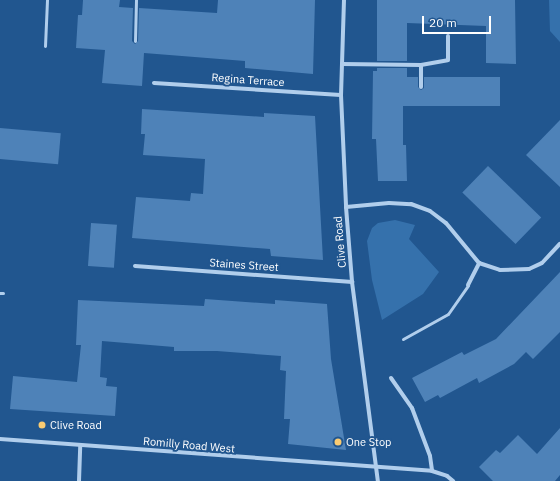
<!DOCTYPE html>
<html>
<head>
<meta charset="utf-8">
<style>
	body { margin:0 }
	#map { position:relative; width:560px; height:481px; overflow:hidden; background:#21568f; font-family:"IBM Plex Sans",sans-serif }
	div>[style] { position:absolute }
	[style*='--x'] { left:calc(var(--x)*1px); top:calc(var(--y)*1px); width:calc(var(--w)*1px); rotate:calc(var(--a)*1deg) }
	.green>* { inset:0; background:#3571ac }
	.building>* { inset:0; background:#4e82b8; transform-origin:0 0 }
	.lane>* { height:3px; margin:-1.5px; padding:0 1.5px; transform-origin:1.5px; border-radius:1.5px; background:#b1ceec }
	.street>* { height:4px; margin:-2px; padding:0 2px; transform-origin:2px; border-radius:2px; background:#b1ceec }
	.dots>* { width:11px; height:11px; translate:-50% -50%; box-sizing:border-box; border:2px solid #21568f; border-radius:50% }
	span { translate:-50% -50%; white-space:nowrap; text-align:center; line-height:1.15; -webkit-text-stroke:4px #21568f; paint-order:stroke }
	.street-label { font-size:11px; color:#fff }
	.poi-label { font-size:11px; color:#fff }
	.left { translate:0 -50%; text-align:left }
	.scale { position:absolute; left:422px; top:16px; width:69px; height:18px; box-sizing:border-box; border:2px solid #fff; border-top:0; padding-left:5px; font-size:12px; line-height:14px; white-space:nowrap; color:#fff; -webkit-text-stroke:3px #21568f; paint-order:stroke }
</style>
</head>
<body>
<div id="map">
	<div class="green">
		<i style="clip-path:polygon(549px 0,560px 0,560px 42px,550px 31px)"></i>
		<i style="clip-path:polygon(395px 220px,415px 225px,409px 239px,439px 272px,423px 294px,382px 320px,372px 280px,367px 241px,372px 228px,378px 223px)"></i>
	</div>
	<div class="building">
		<i style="clip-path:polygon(83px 0,120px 0,119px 7px,133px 8px,132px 41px,135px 44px,138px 41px,139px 8px,217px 13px,218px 0,315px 0,313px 74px,245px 68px,245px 61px,144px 53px,142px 86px,102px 83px,105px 50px,76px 48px,78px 15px,82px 15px)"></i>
		<i style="clip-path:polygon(377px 0,515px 0,516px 64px,486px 63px,486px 26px,407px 23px,407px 61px,377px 61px)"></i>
		<i style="clip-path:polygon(377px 68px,407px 68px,407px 77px,418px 77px,418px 87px,421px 90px,424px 88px,424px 77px,500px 77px,500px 106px,403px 106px,403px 145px,406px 145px,407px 181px,378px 181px,376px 139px,372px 139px,373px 71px,377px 71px)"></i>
		<i style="clip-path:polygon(142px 109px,264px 117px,264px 113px,315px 116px,323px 260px,271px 256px,270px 249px,132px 238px,136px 197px,190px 201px,191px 193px,203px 194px,205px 159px,143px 155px,145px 134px,141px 134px)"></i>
		<i style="clip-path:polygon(560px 120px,560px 187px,526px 155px)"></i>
		<i style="left:0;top:128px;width:61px;height:31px;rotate:5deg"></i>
		<i style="left:488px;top:166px;width:74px;height:37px;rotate:44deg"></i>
		<i style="left:91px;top:223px;width:26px;height:43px;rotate:4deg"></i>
		<i style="clip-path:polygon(560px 272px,560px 332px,533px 359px,526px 352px,514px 364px,479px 383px,477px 378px,440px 398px,438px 395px,425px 402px,412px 378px,462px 352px,464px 355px,496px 339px)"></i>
		<i style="clip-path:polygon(205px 299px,275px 304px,275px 300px,327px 304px,331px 359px,346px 450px,288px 444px,290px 419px,284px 419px,286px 371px,280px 370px,281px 356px,217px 351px,174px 351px,174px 347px,102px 341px,100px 377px,107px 378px,106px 386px,117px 387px,115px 416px,10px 409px,13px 376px,77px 382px,81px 345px,76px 345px,78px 300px,204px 306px)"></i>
		<i style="clip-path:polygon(560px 428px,560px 475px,555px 481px,493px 481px,479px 467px,496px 450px,500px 453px,518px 435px,537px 454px)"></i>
	</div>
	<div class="lane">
		<i style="--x:135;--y:41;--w:41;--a:-88.6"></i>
		<i style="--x:45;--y:46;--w:46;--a:-87.5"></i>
		<i style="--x:0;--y:293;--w:3;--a:0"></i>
		<i style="--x:403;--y:339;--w:51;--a:-29.1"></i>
		<i style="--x:448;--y:314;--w:35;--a:-55"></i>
	</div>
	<div class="street">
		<i style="--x:344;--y:0;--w:95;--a:91.8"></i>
		<i style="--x:341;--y:95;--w:112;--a:87.4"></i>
		<i style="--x:346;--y:207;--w:75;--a:85.4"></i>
		<i style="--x:352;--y:282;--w:201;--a:82.6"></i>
		<i style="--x:342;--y:64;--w:79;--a:0.7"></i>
		<i style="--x:421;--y:65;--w:27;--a:-10"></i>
		<i style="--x:448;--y:60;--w:24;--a:-90"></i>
		<i style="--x:421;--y:65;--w:22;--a:90"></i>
		<i style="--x:154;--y:83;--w:187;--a:3.7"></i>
		<i style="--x:346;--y:207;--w:43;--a:-5.3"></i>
		<i style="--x:389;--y:203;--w:22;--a:3"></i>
		<i style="--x:411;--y:204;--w:20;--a:20"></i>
		<i style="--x:430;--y:211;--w:20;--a:37"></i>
		<i style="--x:446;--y:223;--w:52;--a:50.5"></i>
		<i style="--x:479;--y:263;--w:22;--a:18"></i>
		<i style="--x:500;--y:270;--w:29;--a:-2"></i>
		<i style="--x:529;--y:269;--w:14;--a:-25"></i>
		<i style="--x:542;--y:263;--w:26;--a:-47"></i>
		<i style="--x:135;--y:266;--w:218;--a:4.2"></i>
		<i style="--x:468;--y:285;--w:25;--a:-63"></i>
		<i style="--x:391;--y:378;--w:37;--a:55"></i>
		<i style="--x:412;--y:408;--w:51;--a:69.4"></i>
		<i style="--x:430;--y:456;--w:15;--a:82"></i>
		<i style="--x:0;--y:439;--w:433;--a:4.2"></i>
		<i style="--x:432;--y:471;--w:16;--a:18"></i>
		<i style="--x:447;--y:476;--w:8;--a:40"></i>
		<i style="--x:79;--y:481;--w:35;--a:-88"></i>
	</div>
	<div class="dots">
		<i style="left:42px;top:425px;background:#f9cb72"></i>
		<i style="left:338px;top:442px;background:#f9cb72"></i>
	</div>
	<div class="street-label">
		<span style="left:248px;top:80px;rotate:4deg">Regina Terrace</span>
		<span style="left:340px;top:242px;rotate:-95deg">Clive Road</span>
		<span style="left:244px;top:265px;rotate:4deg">Staines Street</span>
		<span style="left:189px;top:445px;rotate:5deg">Romilly Road West</span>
	</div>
	<div class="poi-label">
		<span class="left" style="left:50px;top:425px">Clive Road</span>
		<span class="left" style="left:346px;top:442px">One Stop</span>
	</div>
	<div class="scale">20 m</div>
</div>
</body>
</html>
